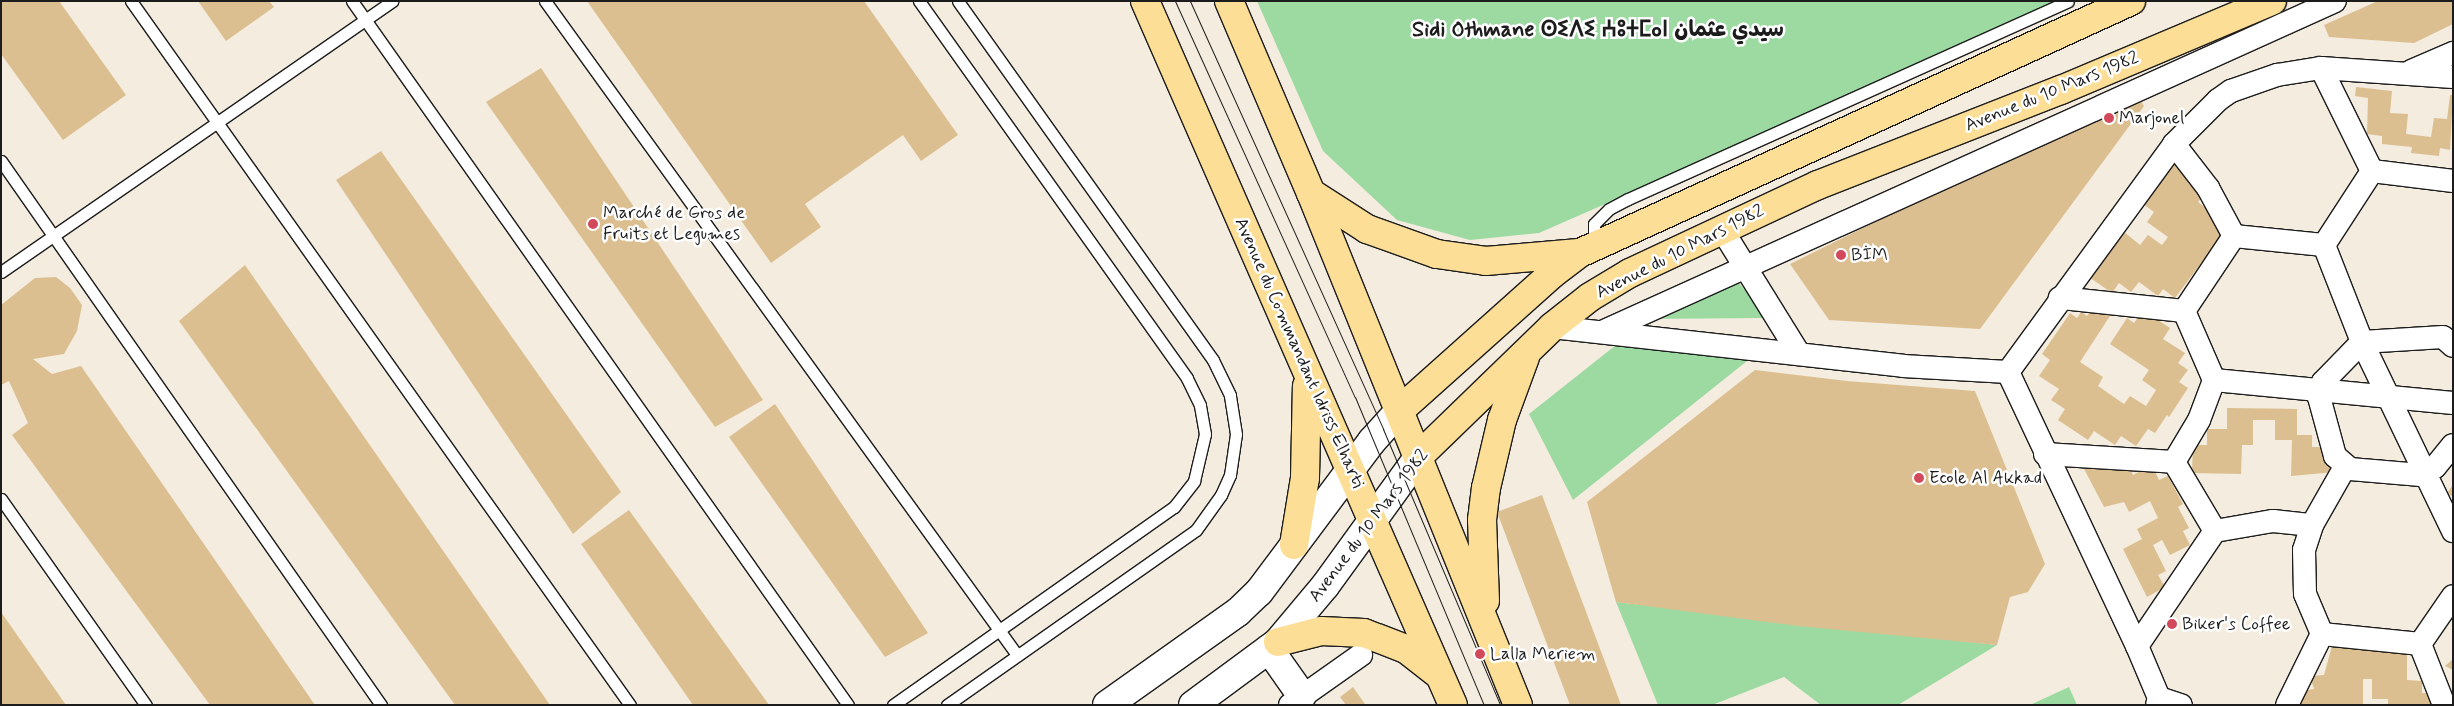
<!DOCTYPE html>
<html>
<head>
<meta charset="utf-8">
<style>
	body { margin:0 }
	#map { position:relative; width:2454px; height:706px; overflow:hidden; background:#f4ecde; font-family:Mynerve,"Playpen Sans Arabic","Noto Sans Tifinagh",sans-serif }
	div>[style] { position:absolute }
	[style*='--x'] { left:calc(var(--x)*1px); top:calc(var(--y)*1px); width:calc(var(--w)*1px); rotate:calc(var(--a)*1deg) }
	.green>* { inset:0; background:#9cdaa2 }
	.building>* { inset:0; background:#dcbf90 }
	.roads { filter:drop-shadow(1px 0 #1c1c1c) drop-shadow(-1px 0 #1c1c1c) drop-shadow(0 1px #1c1c1c) drop-shadow(0 -1px #1c1c1c) }
	.service>* { height:11px; margin:-5.5px; padding:0 5.5px; transform-origin:5.5px; border-radius:5.5px; background:#fff }
	.minor>* { height:22px; margin:-11px; padding:0 11px; transform-origin:11px; border-radius:11px; background:#fff }
	.secondary>* { height:28px; margin:-14px; padding:0 14px; transform-origin:14px; border-radius:14px; background:#fff }
	.primary>* { height:28px; margin:-14px; padding:0 14px; transform-origin:14px; border-radius:14px; background:#fdde96 }
	.tram>* { height:1px; margin:-0.5px; padding:0 0.5px; transform-origin:0.5px; border-radius:0.5px; background:#1c1c1c }
	.dots>* { width:14px; height:14px; translate:-50% -50%; box-sizing:border-box; border:2px solid #fff; border-radius:50% }
	span { translate:-50% -50%; white-space:nowrap; text-align:center; line-height:1.15; -webkit-text-stroke:5px #fff; paint-order:stroke }
	.street-label { font-size:18px; color:#1c1c1c }
	.poi-label { font-size:18px; color:#1c1c1c }
	.left { translate:0 -50%; text-align:left }
	.district-label { font-size:22px; color:#1c1c1c; font-weight:700 }
	.frame { position:absolute; inset:0; border:2px solid #1c1c1c; pointer-events:none }
</style>
</head>
<body>
<div id="map">
	<div class="green">
		<i style="clip-path:polygon(1257px 1px,2068px 1px,1539px 233px,1470px 240px,1397px 220px,1323px 151px)"></i>
		<i style="clip-path:polygon(1735px 278px,1768px 318px,1641px 319px)"></i>
		<i style="clip-path:polygon(1616px 345px,1752px 357px,1573px 500px,1529px 414px)"></i>
		<i style="clip-path:polygon(1616px 602px,1997px 645px,1898px 705px,1821px 705px,1784px 677px,1712px 705px,1658px 705px)"></i>
		<i style="clip-path:polygon(2069px 687px,2077px 705px,2030px 705px)"></i>
	</div>
	<div class="building">
		<i style="clip-path:polygon(1px 1px,59px 1px,126px 95px,63px 140px,1px 54px)"></i>
		<i style="clip-path:polygon(198px 1px,269px 1px,274px 7px,226px 41px)"></i>
		<i style="clip-path:polygon(587px 1px,864px 1px,958px 135px,921px 161px,903px 135px,805px 204px,821px 227px,771px 263px)"></i>
		<i style="clip-path:polygon(2378px 1px,2453px 1px,2453px 24px,2414px 43px,2329px 37px,2324px 25px)"></i>
		<i style="clip-path:polygon(541px 68px,763px 400px,715px 427px,486px 102px)"></i>
		<i style="clip-path:polygon(2356px 87px,2392px 91px,2390px 113px,2408px 114px,2406px 134px,2431px 137px,2434px 118px,2447px 119px,2450px 95px,2453px 95px,2450px 150px,2440px 148px,2439px 156px,2411px 153px,2412px 147px,2382px 144px,2382px 136px,2367px 134px,2368px 98px,2355px 96px)"></i>
		<i style="clip-path:polygon(2136px 93px,2144px 106px,1980px 329px,1829px 320px,1790px 264px)"></i>
		<i style="clip-path:polygon(381px 151px,621px 492px,573px 534px,336px 180px)"></i>
		<i style="clip-path:polygon(2172px 155px,2196px 173px,2188px 183px,2204px 195px,2198px 202px,2222px 220px,2220px 238px,2175px 298px,2163px 289px,2158px 296px,2139px 282px,2131px 292px,2119px 283px,2112px 293px,2089px 277px,2123px 231px,2140px 245px,2148px 235px,2162px 245px,2168px 237px,2147px 222px,2154px 212px,2138px 200px)"></i>
		<i style="clip-path:polygon(245px 265px,550px 705px,455px 705px,179px 321px)"></i>
		<i style="clip-path:polygon(56px 277px,70px 288px,82px 305px,77px 331px,64px 354px,33px 359px,52px 374px,81px 366px,315px 705px,210px 705px,12px 435px,28px 423px,9px 381px,1px 385px,1px 305px,35px 278px)"></i>
		<i style="clip-path:polygon(2094px 305px,2110px 316px,2080px 362px,2103px 377px,2098px 386px,2124px 404px,2130px 396px,2146px 406px,2156px 390px,2142px 380px,2149px 370px,2110px 344px,2127px 318px,2134px 323px,2143px 310px,2170px 328px,2163px 339px,2185px 353px,2178px 363px,2188px 370px,2179px 382px,2188px 388px,2169px 417px,2167px 415px,2155px 433px,2148px 429px,2136px 446px,2121px 436px,2115px 445px,2094px 431px,2088px 440px,2058px 420px,2065px 409px,2051px 400px,2059px 389px,2039px 376px,2050px 360px,2042px 354px,2070px 313px,2077px 318px,2081px 312px,2087px 316px)"></i>
		<i style="clip-path:polygon(1755px 370px,1847px 381px,1975px 391px,2045px 564px,2028px 592px,2010px 597px,1997px 645px,1798px 626px,1616px 602px,1587px 502px)"></i>
		<i style="clip-path:polygon(775px 404px,928px 633px,885px 657px,729px 437px)"></i>
		<i style="clip-path:polygon(2227px 408px,2297px 409px,2297px 435px,2312px 435px,2312px 447px,2327px 447px,2335px 472px,2291px 476px,2292px 440px,2275px 440px,2275px 420px,2253px 420px,2253px 445px,2242px 445px,2241px 474px,2192px 473px,2193px 445px,2207px 445px,2207px 429px,2227px 429px)"></i>
		<i style="clip-path:polygon(2101px 458px,2107px 469px,2125px 459px,2133px 475px,2152px 465px,2159px 480px,2168px 476px,2183px 504px,2178px 507px,2189px 528px,2183px 531px,2190px 545px,2170px 555px,2162px 540px,2153px 545px,2166px 571px,2158px 575px,2165px 587px,2147px 597px,2123px 549px,2142px 539px,2137px 529px,2158px 518px,2150px 501px,2129px 512px,2124px 502px,2104px 507px,2083px 467px)"></i>
		<i style="clip-path:polygon(2453px 485px,2453px 497px,2447px 493px)"></i>
		<i style="clip-path:polygon(1542px 495px,1605px 662px,1621px 705px,1570px 705px,1497px 512px)"></i>
		<i style="clip-path:polygon(629px 510px,769px 705px,693px 705px,581px 544px)"></i>
		<i style="clip-path:polygon(1px 612px,66px 705px,1px 705px)"></i>
		<i style="clip-path:polygon(2332px 646px,2407px 654px,2407px 680px,2422px 681px,2422px 693px,2434px 693px,2434px 705px,2388px 705px,2388px 699px,2372px 699px,2372px 679px,2363px 679px,2363px 704px,2300px 705px,2299px 691px,2314px 689px,2310px 676px,2324px 675px)"></i>
		<i style="clip-path:polygon(2453px 659px,2453px 670px,2445px 666px)"></i>
		<i style="clip-path:polygon(1353px 687px,1365px 704px,1363px 705px,1346px 705px,1340px 697px)"></i>
	</div>
	<div class="roads">
		<div class="service">
			<i style="--x:131;--y:1;--w:863;--a:54.67"></i>
			<i style="--x:352;--y:1;--w:861;--a:54.83"></i>
			<i style="--x:545;--y:1;--w:807;--a:54.18"></i>
			<i style="--x:1;--y:161;--w:664;--a:55.06"></i>
			<i style="--x:1594;--y:245;--w:21;--a:-90"></i>
			<i style="--x:1594;--y:224;--w:21;--a:-45"></i>
			<i style="--x:1609;--y:209;--w:21;--a:-28"></i>
			<i style="--x:1628;--y:199;--w:482;--a:-24.2"></i>
			<i style="--x:1;--y:272;--w:476;--a:-34.7"></i>
			<i style="--x:1;--y:499;--w:252;--a:54.9"></i>
			<i style="--x:893;--y:705;--w:344;--a:-35.2"></i>
			<i style="--x:1174;--y:507;--w:33;--a:-52"></i>
			<i style="--x:1194;--y:481;--w:48;--a:-76.8"></i>
			<i style="--x:1205;--y:434;--w:29;--a:-100"></i>
			<i style="--x:1200;--y:405;--w:30;--a:-116"></i>
			<i style="--x:1187;--y:378;--w:463;--a:-125.4"></i>
			<i style="--x:947;--y:705;--w:304;--a:-35.1"></i>
			<i style="--x:1196;--y:530;--w:43;--a:-54.5"></i>
			<i style="--x:1221;--y:495;--w:22;--a:-66"></i>
			<i style="--x:1230;--y:475;--w:41;--a:-81.7"></i>
			<i style="--x:1236;--y:434;--w:39;--a:-99"></i>
			<i style="--x:1230;--y:395;--w:39;--a:-116"></i>
			<i style="--x:1213;--y:360;--w:440;--a:-125.4"></i>
		</div>
		<div class="minor">
			<i style="--x:2321;--y:68;--w:115;--a:63.7"></i>
			<i style="--x:2372;--y:171;--w:82;--a:7"></i>
			<i style="--x:2411;--y:71;--w:46;--a:-23.2"></i>
			<i style="--x:2174;--y:144;--w:56;--a:52.3"></i>
			<i style="--x:2208;--y:188;--w:55;--a:61.6"></i>
			<i style="--x:1721;--y:228;--w:148;--a:58.2"></i>
			<i style="--x:2234;--y:236;--w:90;--a:5.7"></i>
			<i style="--x:2324;--y:245;--w:104;--a:68.6"></i>
			<i style="--x:2362;--y:342;--w:210;--a:64.3"></i>
			<i style="--x:2324;--y:245;--w:88;--a:-57"></i>
			<i style="--x:2184;--y:311;--w:90;--a:-56.3"></i>
			<i style="--x:1552;--y:327;--w:353;--a:6.3"></i>
			<i style="--x:1903;--y:366;--w:105;--a:3.3"></i>
			<i style="--x:1602;--y:332;--w:804;--a:-24.3"></i>
			<i style="--x:2453;--y:346;--w:13;--a:-138"></i>
			<i style="--x:2443;--y:337;--w:81;--a:176.5"></i>
			<i style="--x:2362;--y:342;--w:56;--a:134.3"></i>
			<i style="--x:2323;--y:382;--w:16;--a:105"></i>
			<i style="--x:2319;--y:397;--w:61;--a:74.8"></i>
			<i style="--x:2335;--y:456;--w:20;--a:41"></i>
			<i style="--x:2350;--y:469;--w:71;--a:4.8"></i>
			<i style="--x:2421;--y:475;--w:16;--a:-30"></i>
			<i style="--x:2435;--y:467;--w:28;--a:-51"></i>
			<i style="--x:2008;--y:372;--w:282;--a:-53.9"></i>
			<i style="--x:2174;--y:144;--w:62;--a:-45"></i>
			<i style="--x:2218;--y:100;--w:16;--a:-35"></i>
			<i style="--x:2231;--y:91;--w:49;--a:-19.2"></i>
			<i style="--x:2277;--y:75;--w:45;--a:-9"></i>
			<i style="--x:2321;--y:68;--w:132;--a:3.9"></i>
			<i style="--x:2008;--y:372;--w:303;--a:64.8"></i>
			<i style="--x:2137;--y:646;--w:56;--a:67.1"></i>
			<i style="--x:2159;--y:698;--w:7;--a:106"></i>
			<i style="--x:2214;--y:380;--w:240;--a:5.5"></i>
			<i style="--x:2045;--y:454;--w:129;--a:3.5"></i>
			<i style="--x:2174;--y:462;--w:49;--a:-59.2"></i>
			<i style="--x:2199;--y:420;--w:43;--a:-69.4"></i>
			<i style="--x:2214;--y:380;--w:75;--a:-113.5"></i>
			<i style="--x:2184;--y:311;--w:125;--a:-174"></i>
			<i style="--x:2174;--y:462;--w:80;--a:59.3"></i>
			<i style="--x:2322;--y:634;--w:99;--a:5.8"></i>
			<i style="--x:2137;--y:646;--w:139;--a:-55.9"></i>
			<i style="--x:2215;--y:531;--w:59;--a:-9.8"></i>
			<i style="--x:2273;--y:521;--w:39;--a:6"></i>
			<i style="--x:2159;--y:698;--w:23;--a:18"></i>
			<i style="--x:1290;--y:705;--w:87;--a:-35.2"></i>
			<i style="--x:2287;--y:705;--w:79;--a:-63.8"></i>
			<i style="--x:2322;--y:634;--w:43;--a:-113"></i>
			<i style="--x:2305;--y:594;--w:44;--a:-91.3"></i>
			<i style="--x:2304;--y:550;--w:26;--a:-72"></i>
			<i style="--x:2312;--y:525;--w:67;--a:-60.4"></i>
			<i style="--x:2444;--y:705;--w:66;--a:-111.5"></i>
			<i style="--x:2420;--y:644;--w:58;--a:-55.5"></i>
		</div>
		<div class="secondary">
			<i style="--x:1269;--y:649;--w:57;--a:54.9"></i>
			<i style="--x:1107;--y:705;--w:161;--a:-35.4"></i>
			<i style="--x:1238;--y:612;--w:29;--a:-44"></i>
			<i style="--x:1259;--y:592;--w:189;--a:-53.2"></i>
			<i style="--x:1372;--y:441;--w:42;--a:-47.9"></i>
			<i style="--x:1193;--y:705;--w:106;--a:-36.5"></i>
			<i style="--x:1278;--y:642;--w:73;--a:-50"></i>
			<i style="--x:1325;--y:586;--w:160;--a:-54.1"></i>
		</div>
		<div class="primary">
			<i style="--x:1145;--y:1;--w:768;--a:66.37"></i>
			<i style="--x:1229;--y:1;--w:209;--a:66.9"></i>
			<i style="--x:1311;--y:193;--w:552;--a:67.99"></i>
			<i style="--x:1311;--y:193;--w:67;--a:32.7"></i>
			<i style="--x:1367;--y:229;--w:74;--a:19.7"></i>
			<i style="--x:1437;--y:254;--w:49;--a:8.1"></i>
			<i style="--x:1486;--y:261;--w:93;--a:-4.9"></i>
			<i style="--x:1400;--y:410;--w:204;--a:-41.8"></i>
			<i style="--x:1552;--y:274;--w:35;--a:-37"></i>
			<i style="--x:1580;--y:253;--w:606;--a:-24.58"></i>
			<i style="--x:1419;--y:456;--w:185;--a:-44.1"></i>
			<i style="--x:1552;--y:327;--w:48;--a:-38.3"></i>
			<i style="--x:1590;--y:297;--w:47;--a:-31"></i>
			<i style="--x:1630;--y:273;--w:208;--a:-25.1"></i>
			<i style="--x:1818;--y:185;--w:261;--a:-21.4"></i>
			<i style="--x:2061;--y:90;--w:229;--a:-22.9"></i>
			<i style="--x:1294;--y:545;--w:68;--a:-80.7"></i>
			<i style="--x:1305;--y:478;--w:92;--a:-88.8"></i>
			<i style="--x:1485;--y:601;--w:81;--a:-92.1"></i>
			<i style="--x:1482;--y:520;--w:32;--a:-83"></i>
			<i style="--x:1486;--y:488;--w:70;--a:-76.8"></i>
			<i style="--x:1502;--y:420;--w:67;--a:-69.9"></i>
			<i style="--x:1278;--y:642;--w:44;--a:-14.3"></i>
			<i style="--x:1321;--y:631;--w:43;--a:2.7"></i>
			<i style="--x:1364;--y:633;--w:45;--a:20.9"></i>
			<i style="--x:1406;--y:649;--w:41;--a:38"></i>
		</div>
	</div>
	<div class="tram">
		<i style="--x:1175;--y:1;--w:435;--a:65.6"></i>
		<i style="--x:1355;--y:397;--w:334;--a:67.3"></i>
		<i style="--x:1190;--y:1;--w:470;--a:65.7"></i>
		<i style="--x:1383;--y:429;--w:300;--a:67"></i>
	</div>
	<div class="dots">
		<i style="left:2109px;top:118px;background:#d1495b"></i>
		<i style="left:593px;top:224px;background:#d1495b"></i>
		<i style="left:1841px;top:255px;background:#d1495b"></i>
		<i style="left:1919px;top:478px;background:#d1495b"></i>
		<i style="left:2172px;top:624px;background:#d1495b"></i>
		<i style="left:1480px;top:654px;background:#d1495b"></i>
	</div>
	<div class="street-label">
		<span style="left:2052px;top:92px;rotate:-22deg">Avenue du 10 Mars 1982</span>
		<span style="left:1680px;top:252px;rotate:-27deg">Avenue du 10 Mars 1982</span>
		<span style="left:1299px;top:353px;rotate:66deg">Avenue du Commandant Idriss Elharti</span>
		<span style="left:1369px;top:526px;rotate:-53deg">Avenue du 10 Mars 1982</span>
	</div>
	<div class="poi-label">
		<span class="left" style="left:2119px;top:118px">Marjonel</span>
		<span class="left" style="left:603px;top:224px">Marché de Gros de<br>Fruits et Legumes</span>
		<span class="left" style="left:1851px;top:255px">BİM</span>
		<span class="left" style="left:1929px;top:478px">Ecole Al Akkad</span>
		<span class="left" style="left:2182px;top:624px">Biker's Coffee</span>
		<span class="left" style="left:1490px;top:654px">Lalla Meriem</span>
	</div>
	<div class="district-label">
		<span style="left:1598px;top:31px">Sidi Othmane ⵙⵉⴷⵉ ⵄⵓⵜⵎⴰⵏ سيدي عثمان</span>
	</div>
	<div class="frame"></div>
</div>
</body>
</html>
